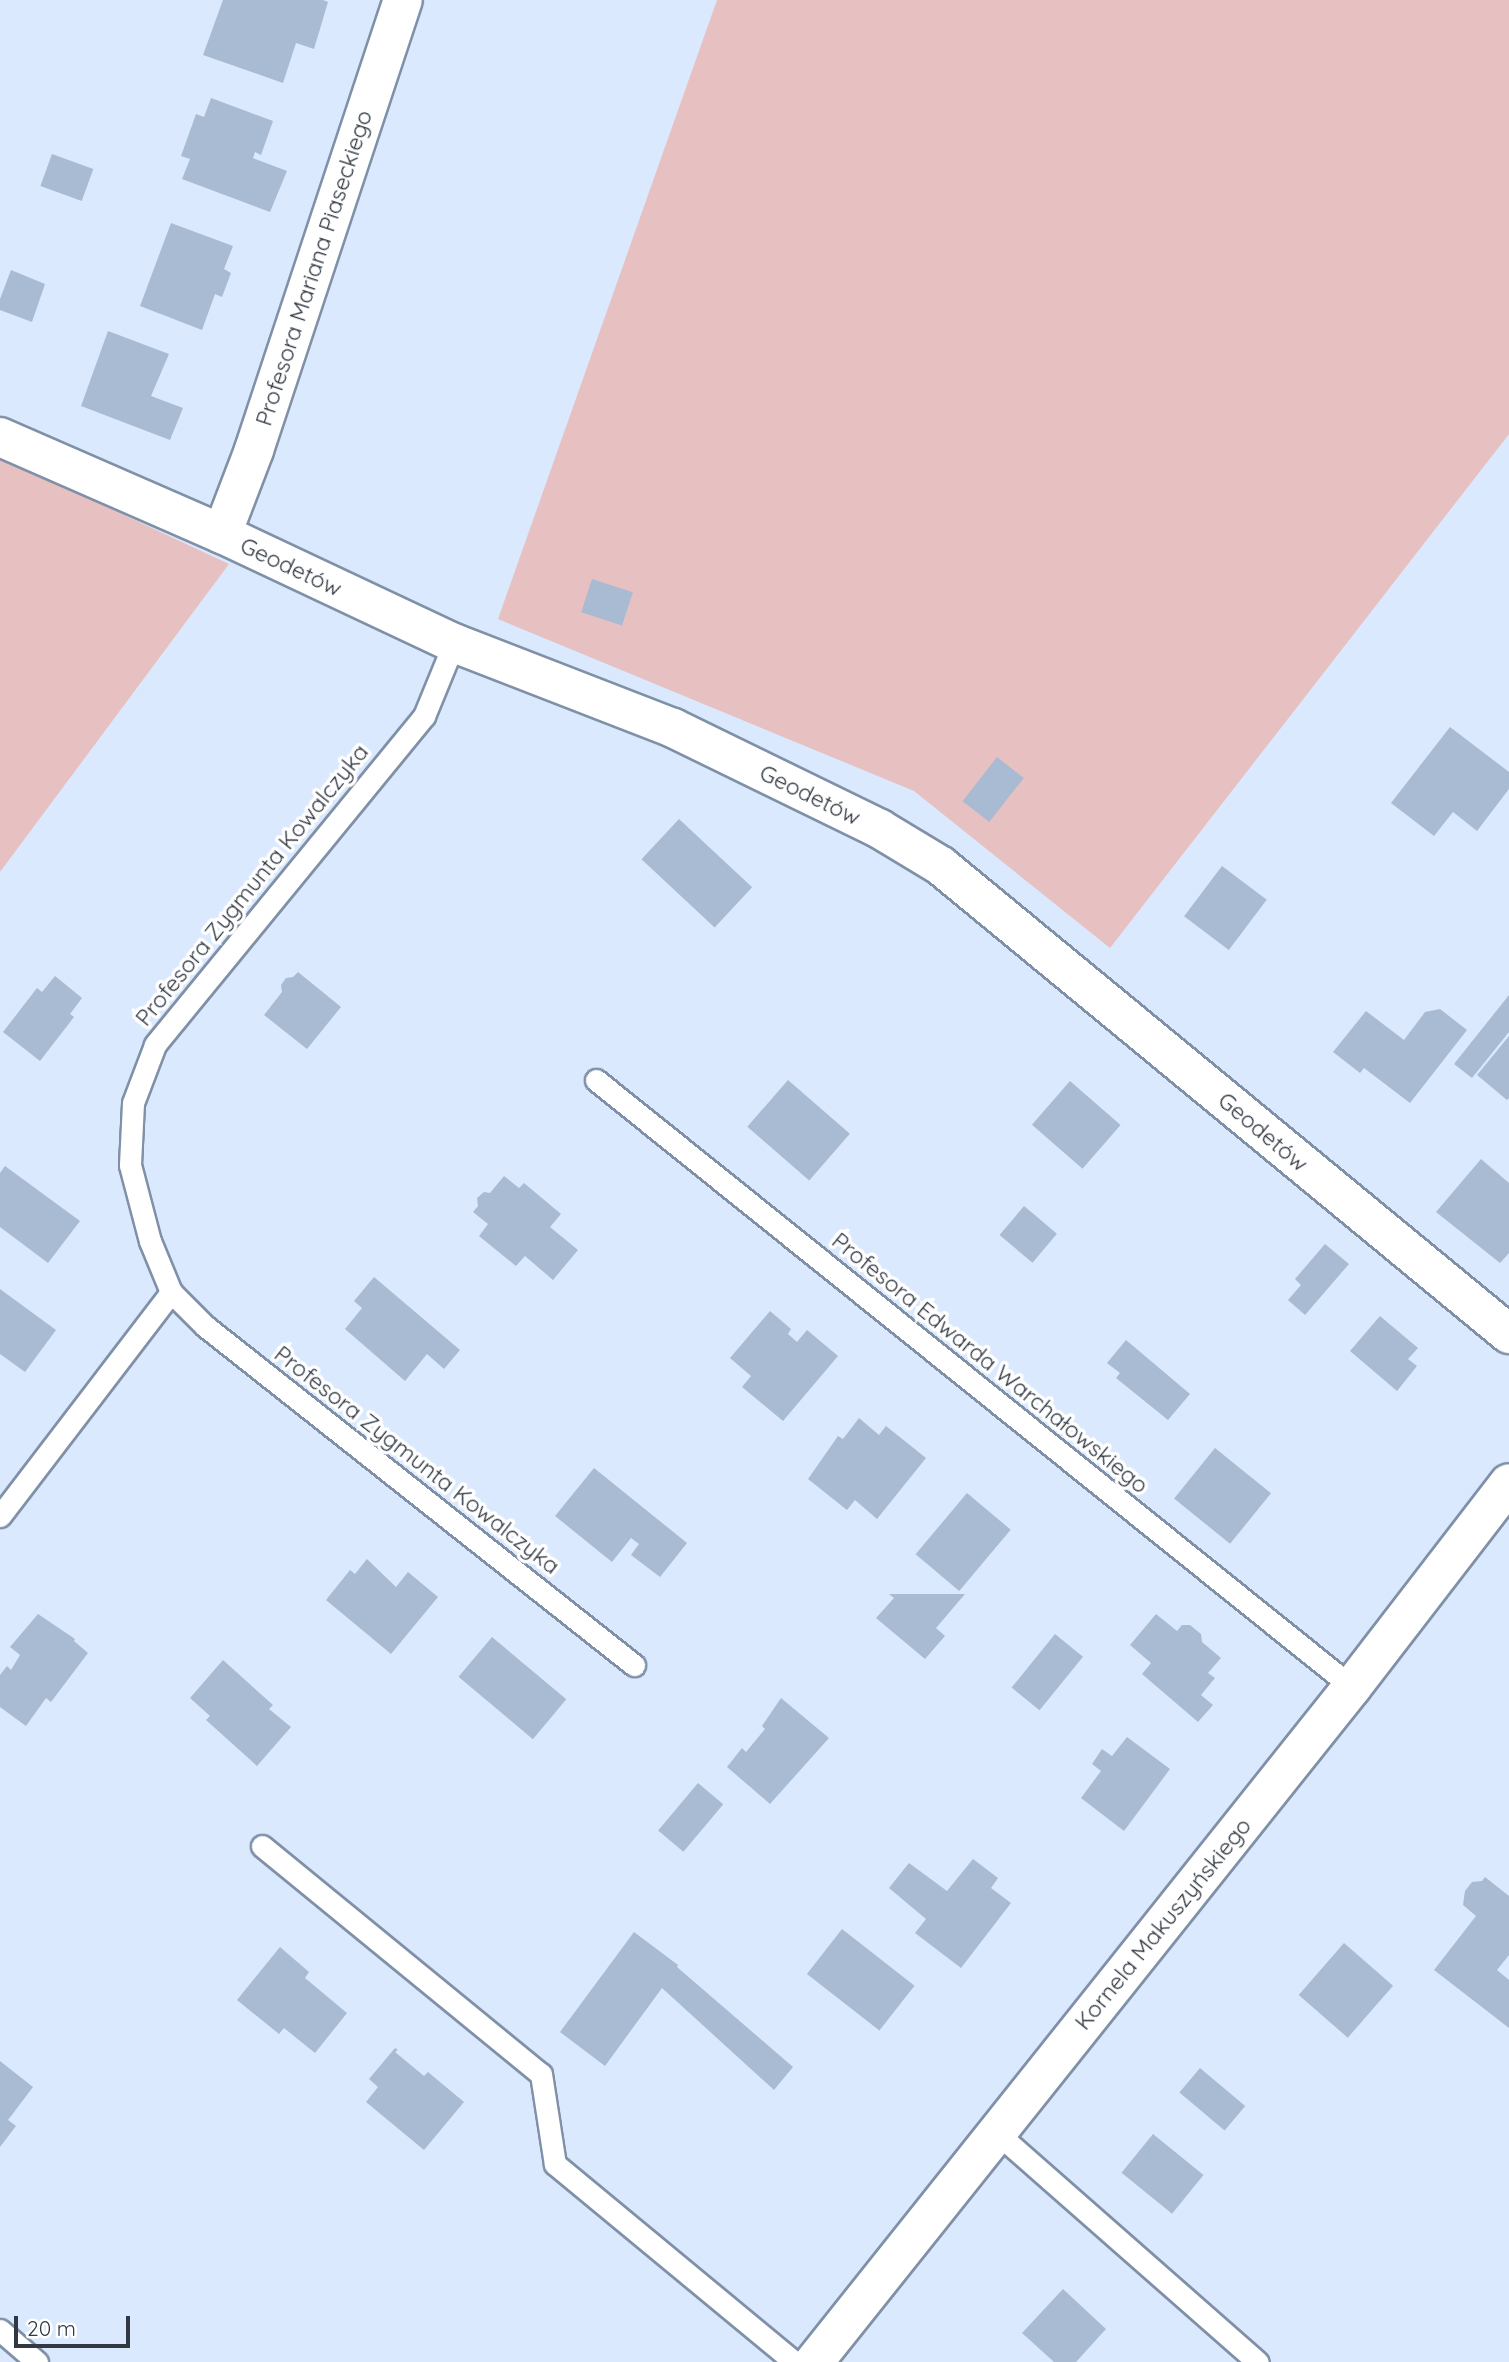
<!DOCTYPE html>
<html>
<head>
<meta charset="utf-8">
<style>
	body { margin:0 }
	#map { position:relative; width:1509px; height:2362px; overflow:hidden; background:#dae9fd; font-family:Quicksand,sans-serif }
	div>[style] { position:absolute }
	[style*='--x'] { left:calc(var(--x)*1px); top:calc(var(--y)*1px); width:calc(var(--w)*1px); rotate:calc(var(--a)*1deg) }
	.green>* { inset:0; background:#e7c0c1 }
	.building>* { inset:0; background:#a9bbd3; transform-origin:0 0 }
	.roads { filter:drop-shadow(2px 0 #7f90a7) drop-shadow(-2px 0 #7f90a7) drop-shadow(0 2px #7f90a7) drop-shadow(0 -2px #7f90a7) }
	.service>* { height:21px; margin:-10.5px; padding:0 10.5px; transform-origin:10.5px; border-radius:10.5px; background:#fff }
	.minor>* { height:38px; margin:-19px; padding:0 19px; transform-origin:19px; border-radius:19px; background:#fff }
	.tertiary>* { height:38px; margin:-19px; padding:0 19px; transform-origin:19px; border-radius:19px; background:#fff }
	span { translate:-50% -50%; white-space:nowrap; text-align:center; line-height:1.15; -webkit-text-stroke:7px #fff; paint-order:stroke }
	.street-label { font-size:23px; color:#313842 }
	.scale { position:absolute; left:14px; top:2316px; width:116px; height:32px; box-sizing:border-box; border:4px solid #313842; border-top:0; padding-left:9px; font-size:21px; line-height:24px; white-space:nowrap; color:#313842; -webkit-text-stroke:5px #fff; paint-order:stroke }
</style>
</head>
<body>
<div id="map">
	<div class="green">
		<i style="clip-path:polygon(717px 0,1509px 0,1509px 434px,1110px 948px,914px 791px,498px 619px)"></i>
		<i style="clip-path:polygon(0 457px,229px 564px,0 872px)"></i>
	</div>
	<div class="building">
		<i style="clip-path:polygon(223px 0,323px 0,328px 2px,314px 49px,296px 43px,283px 83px,203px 55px)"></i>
		<i style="clip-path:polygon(211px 98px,273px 121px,261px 155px,255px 152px,253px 158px,287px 171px,270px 212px,182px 179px,190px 159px,181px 156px,196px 114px,204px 117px)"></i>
		<i style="left:52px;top:154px;width:44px;height:34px;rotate:20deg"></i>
		<i style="clip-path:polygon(171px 223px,233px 246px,224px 269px,231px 273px,222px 297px,215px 294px,202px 330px,140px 306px)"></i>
		<i style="clip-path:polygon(11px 270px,45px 284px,32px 322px,0 310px,0 299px)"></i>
		<i style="clip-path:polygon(108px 331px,169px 354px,151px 396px,183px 408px,170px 440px,81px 406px)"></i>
		<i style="left:592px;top:579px;width:43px;height:35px;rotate:18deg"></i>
		<i style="clip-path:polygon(1450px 727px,1509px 772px,1509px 789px,1477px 831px,1453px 812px,1434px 836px,1391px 803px)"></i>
		<i style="left:997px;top:757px;width:34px;height:56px;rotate:38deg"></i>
		<i style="left:679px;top:819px;width:100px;height:55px;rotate:43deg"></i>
		<i style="left:1222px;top:866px;width:56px;height:63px;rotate:37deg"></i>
		<i style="clip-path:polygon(298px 972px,341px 1007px,307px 1049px,264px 1015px,282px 992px,281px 985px,286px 978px,293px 977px)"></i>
		<i style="clip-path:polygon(55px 976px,82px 998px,70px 1014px,74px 1017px,40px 1061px,3px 1032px,37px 988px,42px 992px)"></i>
		<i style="clip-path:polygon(1509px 995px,1509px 1032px,1472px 1078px,1454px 1064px)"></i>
		<i style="clip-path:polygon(1440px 1009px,1467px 1030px,1410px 1103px,1364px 1068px,1360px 1073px,1333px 1052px,1366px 1011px,1404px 1040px,1425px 1012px)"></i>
		<i style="clip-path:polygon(1509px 1036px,1509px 1098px,1507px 1100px,1477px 1075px)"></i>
		<i style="left:788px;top:1080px;width:82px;height:62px;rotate:41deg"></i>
		<i style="left:1070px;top:1081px;width:67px;height:58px;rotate:41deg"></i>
		<i style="clip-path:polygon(1481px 1159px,1509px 1183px,1509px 1253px,1500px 1263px,1436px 1212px)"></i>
		<i style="clip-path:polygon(5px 1166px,80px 1221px,48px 1263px,0 1227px,0 1173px)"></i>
		<i style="clip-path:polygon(504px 1176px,519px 1188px,524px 1183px,561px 1214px,550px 1227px,578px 1250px,553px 1280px,525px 1256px,516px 1266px,479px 1236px,488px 1224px,473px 1212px,478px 1206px,477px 1198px,484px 1192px,490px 1193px)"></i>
		<i style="left:1024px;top:1206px;width:43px;height:38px;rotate:40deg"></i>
		<i style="clip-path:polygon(1325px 1244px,1349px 1264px,1305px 1315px,1288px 1300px,1301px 1285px,1295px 1279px)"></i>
		<i style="clip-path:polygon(374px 1277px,460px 1350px,444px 1369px,427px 1354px,405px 1381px,345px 1329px,362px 1308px,354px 1301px)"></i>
		<i style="clip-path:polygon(0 1289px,56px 1330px,25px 1372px,0 1354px)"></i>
		<i style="clip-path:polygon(770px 1311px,791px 1329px,788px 1334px,797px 1342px,807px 1330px,838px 1356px,783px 1421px,742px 1387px,751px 1376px,730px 1358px)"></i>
		<i style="clip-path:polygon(1380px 1316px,1418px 1348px,1408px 1359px,1417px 1366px,1397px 1391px,1350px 1351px)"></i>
		<i style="clip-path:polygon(1126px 1340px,1190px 1394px,1168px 1420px,1116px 1378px,1120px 1373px,1107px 1363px)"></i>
		<i style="clip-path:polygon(859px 1418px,879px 1435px,886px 1426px,926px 1458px,877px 1519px,855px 1500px,847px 1510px,808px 1479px,838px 1436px,843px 1439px)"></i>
		<i style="left:1215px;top:1448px;width:72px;height:65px;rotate:39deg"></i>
		<i style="clip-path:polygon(594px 1468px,687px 1543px,660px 1577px,631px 1555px,639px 1544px,631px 1538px,612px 1562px,555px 1516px)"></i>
		<i style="left:967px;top:1493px;width:57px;height:80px;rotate:40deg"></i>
		<i style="clip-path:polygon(367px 1559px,396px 1587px,408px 1572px,438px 1597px,391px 1654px,326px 1600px,350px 1570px,355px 1574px)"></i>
		<i style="clip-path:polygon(889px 1594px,965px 1594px,936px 1628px,945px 1636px,925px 1659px,876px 1618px,894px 1598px)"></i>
		<i style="clip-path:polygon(38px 1614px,75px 1639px,74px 1641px,88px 1653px,51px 1702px,46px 1698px,26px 1726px,0 1707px,0 1675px,7px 1666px,11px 1670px,20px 1655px,10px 1647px)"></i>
		<i style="clip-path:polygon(1156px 1614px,1177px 1631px,1182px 1625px,1190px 1625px,1201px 1634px,1202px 1642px,1221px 1658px,1208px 1673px,1215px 1678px,1201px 1695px,1213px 1705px,1198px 1722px,1142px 1674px,1151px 1663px,1130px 1645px)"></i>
		<i style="left:1055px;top:1634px;width:36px;height:69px;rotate:39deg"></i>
		<i style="left:492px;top:1637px;width:97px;height:52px;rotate:40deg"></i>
		<i style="clip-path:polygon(223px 1660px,273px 1705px,269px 1709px,291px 1727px,257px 1766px,206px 1720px,210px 1716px,190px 1698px)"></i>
		<i style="clip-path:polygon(781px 1698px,829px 1738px,770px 1804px,727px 1767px,742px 1748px,746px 1752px,765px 1729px,762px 1726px)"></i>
		<i style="clip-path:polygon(1127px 1737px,1170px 1769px,1124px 1831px,1081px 1798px,1101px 1771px,1092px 1764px,1102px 1749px,1112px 1756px)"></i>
		<i style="left:698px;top:1783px;width:33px;height:62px;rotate:40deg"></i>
		<i style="clip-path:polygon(973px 1859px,998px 1878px,991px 1888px,1011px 1903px,961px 1968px,915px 1933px,926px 1919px,889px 1888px,909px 1863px,947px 1891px)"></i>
		<i style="clip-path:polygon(1485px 1877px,1509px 1896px,1509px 1955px,1497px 1970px,1509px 1980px,1509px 2028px,1434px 1970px,1476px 1916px,1463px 1905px,1465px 1891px,1472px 1882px,1482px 1881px)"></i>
		<i style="left:842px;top:1929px;width:92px;height:57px;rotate:38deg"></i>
		<i style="clip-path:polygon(634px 1932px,678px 1965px,677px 1967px,793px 2067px,774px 2090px,662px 1988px,605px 2066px,560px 2032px)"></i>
		<i style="left:1344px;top:1943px;width:65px;height:69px;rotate:41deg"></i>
		<i style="clip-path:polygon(280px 1947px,309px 1972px,305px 1978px,347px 2013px,315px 2053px,284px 2028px,279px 2034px,237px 2000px)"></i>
		<i style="clip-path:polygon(395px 2048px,398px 2050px,395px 2052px,424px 2076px,428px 2072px,464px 2102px,424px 2150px,366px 2102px,378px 2087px,369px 2079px)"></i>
		<i style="clip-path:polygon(0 2061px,33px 2087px,8px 2120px,16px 2126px,0 2147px)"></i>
		<i style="left:1200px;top:2068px;width:59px;height:32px;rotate:40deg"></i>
		<i style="left:1153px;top:2134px;width:65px;height:50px;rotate:39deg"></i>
		<i style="clip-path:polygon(1063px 2289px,1106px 2329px,1076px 2362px,1054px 2362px,1022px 2333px)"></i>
	</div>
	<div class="roads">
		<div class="service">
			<i style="--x:454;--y:643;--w:79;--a:112.3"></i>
			<i style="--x:424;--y:716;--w:425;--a:129.3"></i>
			<i style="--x:155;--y:1045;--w:62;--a:110.8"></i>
			<i style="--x:133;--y:1103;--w:62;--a:92.8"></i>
			<i style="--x:130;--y:1165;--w:79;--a:75.3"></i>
			<i style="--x:150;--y:1241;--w:55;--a:67.6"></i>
			<i style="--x:171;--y:1292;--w:48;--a:45"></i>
			<i style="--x:205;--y:1326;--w:547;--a:38.32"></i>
			<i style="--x:596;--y:1080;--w:970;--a:38.76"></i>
			<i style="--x:0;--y:1516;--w:282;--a:-52.6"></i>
			<i style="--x:262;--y:1846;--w:360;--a:39.3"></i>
			<i style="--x:541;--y:2074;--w:91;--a:81.2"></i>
			<i style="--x:555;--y:2164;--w:310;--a:39.6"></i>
			<i style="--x:997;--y:2133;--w:347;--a:41.3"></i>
			<i style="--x:0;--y:2330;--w:49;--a:40.9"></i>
		</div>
		<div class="minor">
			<i style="--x:0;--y:437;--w:242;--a:23.6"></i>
			<i style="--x:222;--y:534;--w:256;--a:25.2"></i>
			<i style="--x:454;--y:643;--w:235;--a:21.2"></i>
			<i style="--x:673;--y:728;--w:230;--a:26"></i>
			<i style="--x:880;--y:829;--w:71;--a:31.2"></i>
			<i style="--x:941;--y:866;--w:736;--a:39.49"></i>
			<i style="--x:222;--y:534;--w:90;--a:-69.1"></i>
			<i style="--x:254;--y:450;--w:474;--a:-71.7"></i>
		</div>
		<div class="tertiary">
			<i style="--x:814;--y:2362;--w:863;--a:-51.44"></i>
			<i style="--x:1352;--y:1687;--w:257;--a:-52.4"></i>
		</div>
	</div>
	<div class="street-label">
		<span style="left:314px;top:268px;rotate:-72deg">Profesora Mariana Piaseckiego</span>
		<span style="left:291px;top:567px;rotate:25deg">Geodetów</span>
		<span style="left:810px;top:795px;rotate:26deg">Geodetów</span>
		<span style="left:252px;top:885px;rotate:-51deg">Profesora Zygmunta Kowalczyka</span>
		<span style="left:1263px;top:1132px;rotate:40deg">Geodetów</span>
		<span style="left:990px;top:1363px;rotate:39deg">Profesora Edwarda Warchałowskiego</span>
		<span style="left:417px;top:1460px;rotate:38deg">Profesora Zygmunta Kowalczyka</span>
		<span style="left:1163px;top:1924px;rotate:-51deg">Kornela Makuszyńskiego</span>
	</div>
	<div class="scale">20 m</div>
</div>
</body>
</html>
